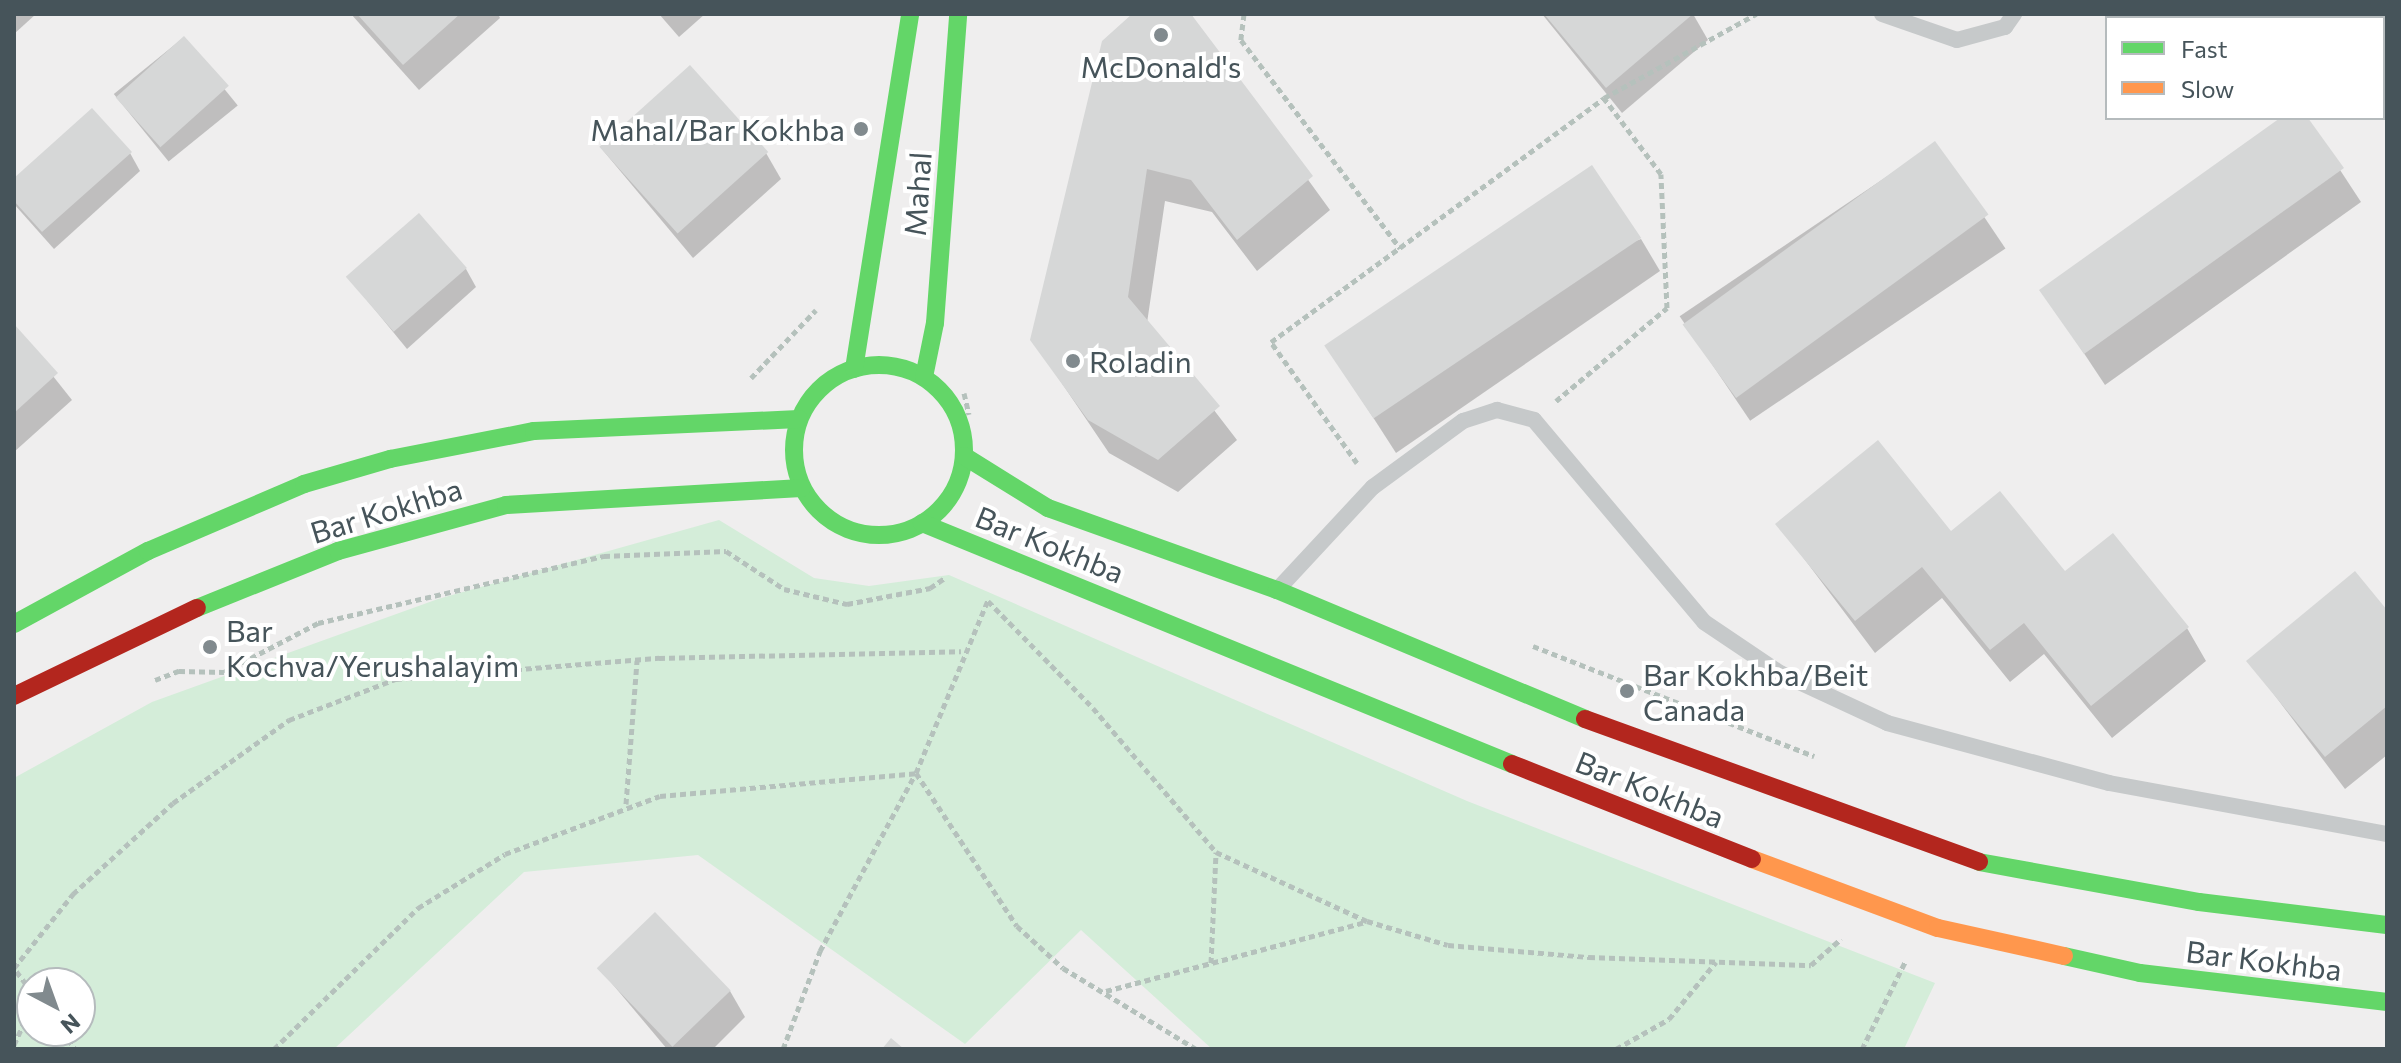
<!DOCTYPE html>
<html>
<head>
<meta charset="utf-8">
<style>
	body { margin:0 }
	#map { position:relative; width:2401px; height:1063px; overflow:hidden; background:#efeeee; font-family:Commissioner,sans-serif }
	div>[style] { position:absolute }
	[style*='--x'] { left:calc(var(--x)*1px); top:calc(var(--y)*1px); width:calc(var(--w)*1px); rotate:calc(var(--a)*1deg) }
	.green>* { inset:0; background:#d4edd9 }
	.shadow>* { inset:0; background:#0003; transform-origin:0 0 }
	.building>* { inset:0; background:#d6d7d7; transform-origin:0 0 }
	.path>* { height:5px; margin-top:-2.5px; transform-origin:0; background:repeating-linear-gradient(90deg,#b5c1bc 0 6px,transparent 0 10px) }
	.lane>* { height:16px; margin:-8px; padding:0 8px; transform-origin:8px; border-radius:8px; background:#c6c9ca }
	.street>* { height:34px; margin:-17px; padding:0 17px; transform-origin:17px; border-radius:17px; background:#c6c9ca }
	.fast>* { height:18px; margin:-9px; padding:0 9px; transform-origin:9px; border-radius:9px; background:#63d668 }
	.fast>.ring { margin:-9px; padding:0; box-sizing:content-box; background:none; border:18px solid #63d668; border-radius:50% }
	.slow>* { height:18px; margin:-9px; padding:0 9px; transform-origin:9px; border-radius:9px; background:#ff974d }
	.jam>* { height:18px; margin:-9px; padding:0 9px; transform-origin:9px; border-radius:9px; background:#b3261e }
	.dots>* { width:22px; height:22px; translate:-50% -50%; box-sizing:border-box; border:4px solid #fff; border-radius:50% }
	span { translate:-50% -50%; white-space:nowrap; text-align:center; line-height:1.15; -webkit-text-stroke:8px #fff; paint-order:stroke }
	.poi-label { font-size:30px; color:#46545a }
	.right { translate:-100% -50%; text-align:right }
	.left { translate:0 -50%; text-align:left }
	.street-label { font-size:30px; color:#46545a }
	.frame { position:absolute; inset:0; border:16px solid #46545a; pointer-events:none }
	.legend { position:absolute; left:2105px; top:16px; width:280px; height:104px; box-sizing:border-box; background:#fff; border:2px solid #b5bbbd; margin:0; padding:10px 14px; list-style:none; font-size:24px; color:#46545a }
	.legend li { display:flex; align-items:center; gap:16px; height:40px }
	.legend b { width:40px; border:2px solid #b5bbbd }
	.north { position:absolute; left:16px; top:967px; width:80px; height:80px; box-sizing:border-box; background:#fff; border:2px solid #b5bbbd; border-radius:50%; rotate:139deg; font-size:22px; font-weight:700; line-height:32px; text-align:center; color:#46545a }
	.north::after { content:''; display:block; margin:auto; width:28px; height:36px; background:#818a8e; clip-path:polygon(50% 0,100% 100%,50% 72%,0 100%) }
</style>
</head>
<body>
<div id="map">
	<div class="green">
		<i style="clip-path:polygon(evenodd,719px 520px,814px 578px,869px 586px,949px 575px,1467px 801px,1935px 983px,1904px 1049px,1212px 1049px,1081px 930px,965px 1044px,698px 855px,524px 872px,334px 1049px,14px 1049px,14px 778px,152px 702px,438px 599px,719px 520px,32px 983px,80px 983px,80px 1031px,32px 1031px,32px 983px)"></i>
	</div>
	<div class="shadow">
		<i style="clip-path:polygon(14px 14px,36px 14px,14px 34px)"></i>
		<i style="clip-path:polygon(351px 14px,498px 14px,500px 18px,419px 90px)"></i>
		<i style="clip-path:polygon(659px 14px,705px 14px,679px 37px)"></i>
		<i style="clip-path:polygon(1135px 14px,1188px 14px,1330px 210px,1257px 271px,1212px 212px,1165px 201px,1147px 323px,1237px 440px,1178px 492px,1109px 453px,1032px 339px)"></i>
		<i style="clip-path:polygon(1542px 14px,1693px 14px,1708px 40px,1622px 113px)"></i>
		<i style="left:183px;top:38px;width:87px;height:89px;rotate:51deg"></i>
		<i style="clip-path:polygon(2283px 118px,2306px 118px,2361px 202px,2105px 385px,2042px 290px)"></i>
		<i style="left:1935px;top:144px;width:126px;height:308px;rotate:56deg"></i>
		<i style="clip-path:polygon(601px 148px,766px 153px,781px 179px,693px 258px)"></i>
		<i style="clip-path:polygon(130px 153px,140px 171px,54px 249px,14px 204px,14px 181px)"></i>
		<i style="clip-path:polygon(1641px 239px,1660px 271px,1396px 453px,1329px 349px)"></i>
		<i style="clip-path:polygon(466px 269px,476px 287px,407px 349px,349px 278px)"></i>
		<i style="clip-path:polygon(14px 327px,72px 400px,14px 452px)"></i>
		<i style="clip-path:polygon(1778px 524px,1951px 534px,2187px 628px,2206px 661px,2112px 738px,2044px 654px,2010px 682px,1942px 598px,1875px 653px)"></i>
		<i style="clip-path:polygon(2387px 613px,2387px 755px,2345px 789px,2249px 661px)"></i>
		<i style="clip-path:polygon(599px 968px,730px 991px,745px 1017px,713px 1049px,667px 1049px)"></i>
	</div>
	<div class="building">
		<i style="clip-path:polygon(357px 14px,460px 14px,403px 65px)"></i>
		<i style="clip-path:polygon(1132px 14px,1191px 14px,1313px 176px,1237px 240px,1191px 180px,1147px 169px,1128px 297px,1220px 406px,1158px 460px,1088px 420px,1030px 340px,1102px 41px)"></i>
		<i style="clip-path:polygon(1544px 14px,1693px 14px,1606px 88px)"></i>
		<i style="left:184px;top:36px;width:67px;height:92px;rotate:48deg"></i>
		<i style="left:690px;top:65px;width:117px;height:122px;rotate:48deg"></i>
		<i style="clip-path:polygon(92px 108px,132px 152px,42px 232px,14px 201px,14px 178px)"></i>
		<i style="clip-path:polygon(2280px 118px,2308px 118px,2344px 168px,2084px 354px,2039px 290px)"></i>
		<i style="left:1935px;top:141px;width:91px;height:312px;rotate:54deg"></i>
		<i style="left:1592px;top:165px;width:88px;height:323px;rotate:56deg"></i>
		<i style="left:419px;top:213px;width:73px;height:97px;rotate:49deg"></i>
		<i style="clip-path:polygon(14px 324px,58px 373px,14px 413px)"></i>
		<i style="clip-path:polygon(1878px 440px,1951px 531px,2000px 491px,2065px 571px,2113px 533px,2189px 627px,2091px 706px,2024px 623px,1990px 650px,1922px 567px,1855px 621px,1775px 524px)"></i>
		<i style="clip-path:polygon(2355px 571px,2387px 610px,2387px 706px,2325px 757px,2246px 661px)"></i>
		<i style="left:655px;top:912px;width:109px;height:81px;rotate:46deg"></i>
		<i style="clip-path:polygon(891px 1038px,904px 1049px,882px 1049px)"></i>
	</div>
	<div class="path">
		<i style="--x:1244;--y:14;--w:26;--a:97"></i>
		<i style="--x:1241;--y:40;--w:262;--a:52.6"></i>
		<i style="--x:751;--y:378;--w:94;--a:-46.3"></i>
		<i style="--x:964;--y:393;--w:22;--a:77"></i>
		<i style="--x:1556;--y:401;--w:145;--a:-40"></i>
		<i style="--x:1667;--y:308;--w:134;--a:-92.6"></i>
		<i style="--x:1661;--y:174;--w:95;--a:-126.9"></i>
		<i style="--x:1604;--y:98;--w:174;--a:-28.9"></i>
		<i style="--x:1357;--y:463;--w:148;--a:-125.4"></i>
		<i style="--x:1271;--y:342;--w:413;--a:-36.2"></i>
		<i style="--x:988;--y:601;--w:150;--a:45.5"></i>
		<i style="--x:1093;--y:708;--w:189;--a:49.5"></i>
		<i style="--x:1216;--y:852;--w:166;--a:24.6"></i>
		<i style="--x:1367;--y:921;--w:84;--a:16.5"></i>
		<i style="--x:1448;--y:945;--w:142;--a:4.9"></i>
		<i style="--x:1589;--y:957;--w:222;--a:2.1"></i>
		<i style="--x:1811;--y:965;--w:40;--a:-41"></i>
		<i style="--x:1533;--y:646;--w:302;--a:21.4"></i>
		<i style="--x:155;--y:680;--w:26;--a:-21"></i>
		<i style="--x:179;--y:671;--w:45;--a:1.3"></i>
		<i style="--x:224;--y:672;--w:106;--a:-27.5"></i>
		<i style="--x:318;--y:623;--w:294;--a:-13.2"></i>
		<i style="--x:604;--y:556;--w:122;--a:-2.3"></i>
		<i style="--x:726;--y:551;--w:69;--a:33.2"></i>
		<i style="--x:784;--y:589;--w:65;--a:13.4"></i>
		<i style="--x:847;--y:604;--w:85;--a:-10.9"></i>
		<i style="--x:930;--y:588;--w:18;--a:-34"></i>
		<i style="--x:626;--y:804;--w:144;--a:-85.6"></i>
		<i style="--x:1211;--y:963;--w:111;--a:-87.4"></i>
		<i style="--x:1106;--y:991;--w:269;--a:-14.9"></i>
		<i style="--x:32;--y:992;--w:30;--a:-127"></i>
		<i style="--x:14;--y:968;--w:95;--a:-51.4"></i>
		<i style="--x:73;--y:894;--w:135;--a:-42.3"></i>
		<i style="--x:173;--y:803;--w:143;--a:-35.6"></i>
		<i style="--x:289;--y:720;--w:115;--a:-21"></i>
		<i style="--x:396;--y:679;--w:264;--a:-4.6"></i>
		<i style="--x:659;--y:658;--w:302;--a:-1.3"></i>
		<i style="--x:62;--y:1031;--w:22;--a:54"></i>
		<i style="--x:14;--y:1045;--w:44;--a:-65.8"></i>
		<i style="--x:274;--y:1049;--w:202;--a:-44.4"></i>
		<i style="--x:418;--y:908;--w:102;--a:-31.8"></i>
		<i style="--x:505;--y:854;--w:165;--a:-20.5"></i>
		<i style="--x:660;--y:796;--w:257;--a:-5.1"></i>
		<i style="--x:916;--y:773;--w:183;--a:56.6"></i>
		<i style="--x:1017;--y:926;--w:62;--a:42.4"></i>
		<i style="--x:1063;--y:968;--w:156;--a:31.3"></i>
		<i style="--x:783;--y:1049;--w:105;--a:-69.3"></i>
		<i style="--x:820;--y:951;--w:202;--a:-61.7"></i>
		<i style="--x:916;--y:773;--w:187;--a:-67.4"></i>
		<i style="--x:1616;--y:1049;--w:61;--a:-29.5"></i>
		<i style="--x:1669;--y:1019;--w:74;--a:-50.5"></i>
		<i style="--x:1862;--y:1049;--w:97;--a:-63.7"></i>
	</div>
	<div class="lane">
		<i style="--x:1882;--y:14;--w:79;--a:19.1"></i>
		<i style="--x:1957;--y:40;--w:50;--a:-15.2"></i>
		<i style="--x:2005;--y:27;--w:16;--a:-55"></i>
		<i style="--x:1279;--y:588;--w:138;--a:-47.1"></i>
		<i style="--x:1373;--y:487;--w:112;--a:-36.3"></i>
		<i style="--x:1463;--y:421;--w:36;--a:-18"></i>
		<i style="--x:1497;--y:410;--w:38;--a:15"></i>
		<i style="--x:1534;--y:420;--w:264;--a:49.9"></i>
		<i style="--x:1704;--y:622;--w:92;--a:33.9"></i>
		<i style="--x:1780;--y:673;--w:118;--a:25"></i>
		<i style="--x:1887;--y:723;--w:230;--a:15.1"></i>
		<i style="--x:2109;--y:783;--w:283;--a:10.4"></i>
	</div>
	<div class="street">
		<i style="--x:2375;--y:14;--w:12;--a:9"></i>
	</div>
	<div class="fast">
		<i class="ring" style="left:794px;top:365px;width:152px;height:152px"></i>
		<i style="--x:854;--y:369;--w:359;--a:-81"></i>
		<i style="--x:924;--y:377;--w:55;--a:-78.5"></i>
		<i style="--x:935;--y:323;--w:310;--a:-85.7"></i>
		<i style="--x:964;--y:456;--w:99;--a:31.8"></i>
		<i style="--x:1048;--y:508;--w:243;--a:19.7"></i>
		<i style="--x:1277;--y:590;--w:334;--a:22.7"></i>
		<i style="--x:922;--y:523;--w:637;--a:22.22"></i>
		<i style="--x:197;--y:608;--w:152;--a:-22"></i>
		<i style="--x:338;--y:551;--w:174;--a:-15.3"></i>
		<i style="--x:506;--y:505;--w:296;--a:-3.3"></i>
		<i style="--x:14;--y:624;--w:153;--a:-28.6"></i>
		<i style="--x:148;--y:551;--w:170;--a:-23.2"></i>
		<i style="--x:304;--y:484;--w:90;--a:-16.2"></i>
		<i style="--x:390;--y:459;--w:147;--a:-11"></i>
		<i style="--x:534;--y:431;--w:265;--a:-2.6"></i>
		<i style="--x:1979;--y:862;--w:224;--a:10.3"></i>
		<i style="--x:2199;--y:902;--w:189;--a:7"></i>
		<i style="--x:2064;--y:956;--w:78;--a:12.6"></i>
		<i style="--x:2140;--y:973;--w:249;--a:6.7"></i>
	</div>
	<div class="slow">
		<i style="--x:1752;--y:859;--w:198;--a:20.4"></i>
		<i style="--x:1938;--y:928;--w:129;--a:12.5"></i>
	</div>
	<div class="jam">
		<i style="--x:14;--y:696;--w:203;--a:-25.7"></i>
		<i style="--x:1585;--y:719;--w:419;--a:19.9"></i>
		<i style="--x:1512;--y:764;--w:258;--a:21.6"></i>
	</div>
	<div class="dots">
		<i style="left:1161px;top:35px;background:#818a8e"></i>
		<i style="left:861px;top:129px;background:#818a8e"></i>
		<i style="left:1073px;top:361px;background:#818a8e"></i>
		<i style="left:210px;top:647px;background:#818a8e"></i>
		<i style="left:1627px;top:691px;background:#818a8e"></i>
	</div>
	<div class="poi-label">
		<span style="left:1161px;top:66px">McDonald's</span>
		<span class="right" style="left:845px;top:129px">Mahal/Bar Kokhba</span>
		<span class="left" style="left:1089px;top:361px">Roladin</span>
		<span class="left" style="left:226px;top:647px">Bar<br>Kochva/Yerushalayim</span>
		<span class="left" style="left:1643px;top:691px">Bar Kokhba/Beit<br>Canada</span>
	</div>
	<div class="street-label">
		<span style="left:917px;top:194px;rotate:-86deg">Mahal</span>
		<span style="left:386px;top:510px;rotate:-17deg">Bar Kokhba</span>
		<span style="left:1050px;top:544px;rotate:22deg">Bar Kokhba</span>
		<span style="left:1650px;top:789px;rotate:22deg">Bar Kokhba</span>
		<span style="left:2264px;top:960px;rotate:7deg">Bar Kokhba</span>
	</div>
	<div class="frame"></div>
	<ul class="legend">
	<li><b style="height:10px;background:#63d668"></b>Fast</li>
	<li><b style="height:10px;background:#ff974d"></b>Slow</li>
	</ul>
	<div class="north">N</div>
</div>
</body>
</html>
